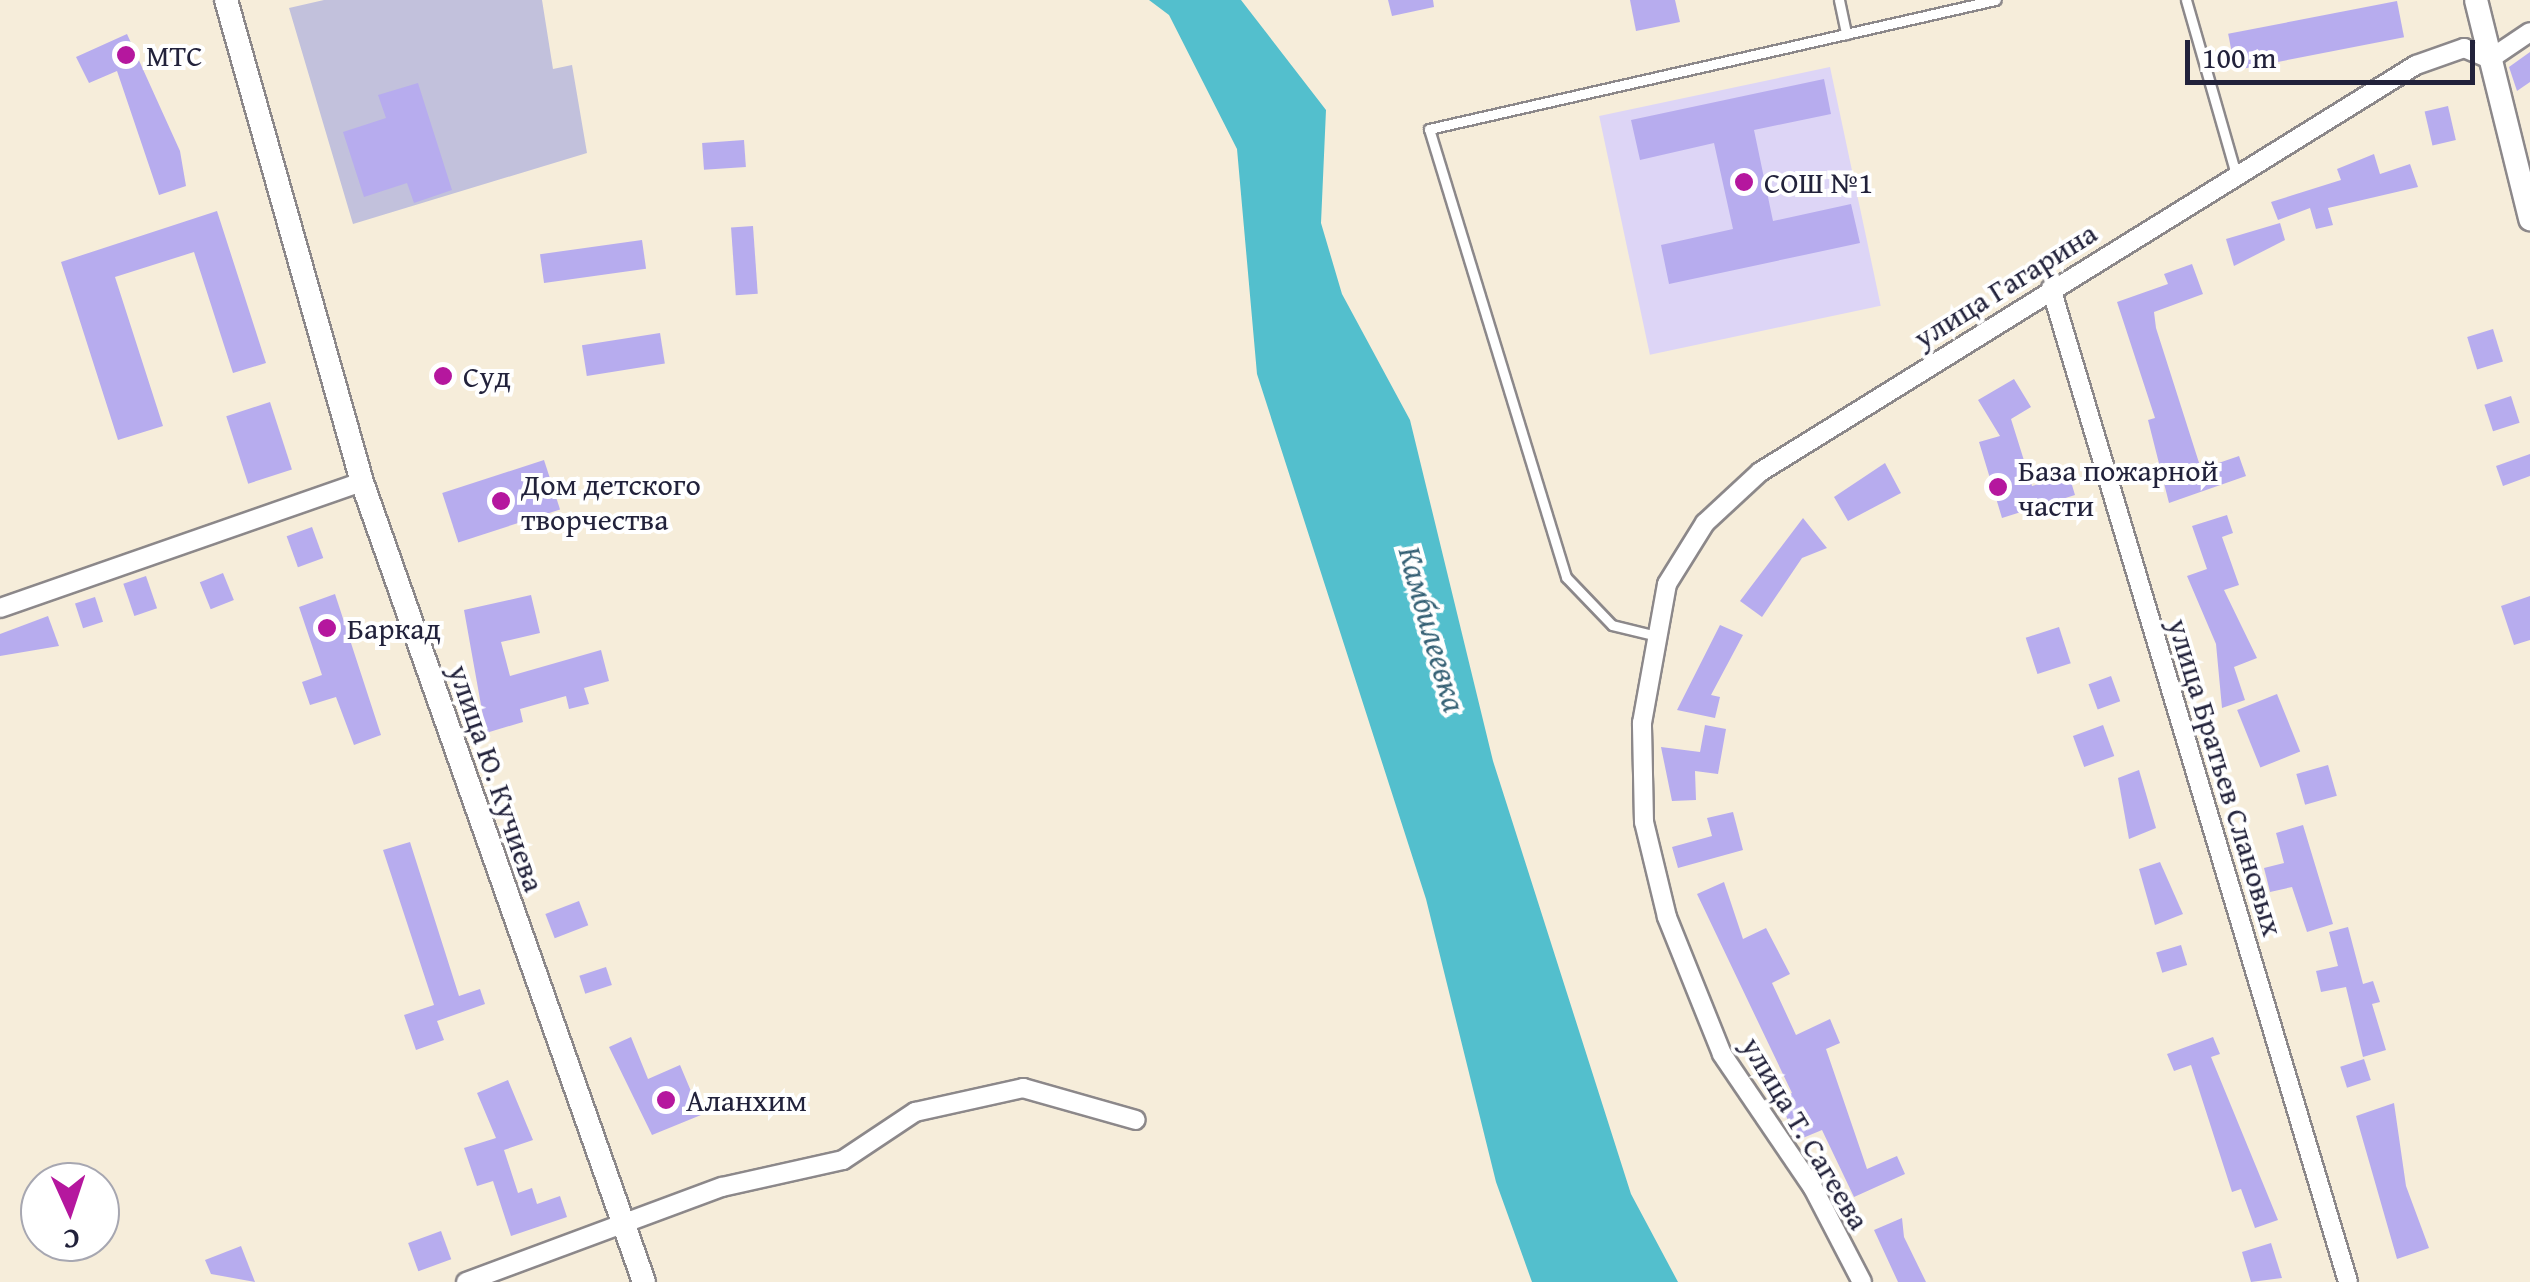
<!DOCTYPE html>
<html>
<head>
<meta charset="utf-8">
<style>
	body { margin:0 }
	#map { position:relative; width:2530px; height:1282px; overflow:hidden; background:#f6edda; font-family:"Gentium Book Plus",serif }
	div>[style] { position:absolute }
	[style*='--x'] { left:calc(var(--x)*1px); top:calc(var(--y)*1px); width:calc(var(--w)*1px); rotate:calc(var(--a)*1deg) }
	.built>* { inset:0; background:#ddd5f6; transform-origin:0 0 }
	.industrial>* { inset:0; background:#c2c1dc }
	.water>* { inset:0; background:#53bfcd }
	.building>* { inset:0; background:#b7acee; transform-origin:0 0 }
	.roads { filter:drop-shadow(2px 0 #8c888a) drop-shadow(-2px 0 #8c888a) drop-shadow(0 2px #8c888a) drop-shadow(0 -2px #8c888a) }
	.lane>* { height:9px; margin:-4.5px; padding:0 4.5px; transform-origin:4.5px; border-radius:4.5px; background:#fff }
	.street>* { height:18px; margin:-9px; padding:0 9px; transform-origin:9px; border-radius:9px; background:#fff }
	.secondary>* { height:22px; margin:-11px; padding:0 11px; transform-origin:11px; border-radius:11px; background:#fff }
	.dots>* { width:28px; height:28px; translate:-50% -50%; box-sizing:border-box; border:5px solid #fff; border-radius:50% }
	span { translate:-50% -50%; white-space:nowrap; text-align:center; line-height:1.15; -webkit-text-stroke:8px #fff; paint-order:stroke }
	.poi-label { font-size:30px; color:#22223b }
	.left { translate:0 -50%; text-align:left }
	.street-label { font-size:30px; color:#22223b }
	.water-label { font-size:32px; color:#366175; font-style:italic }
	.north { position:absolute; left:20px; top:1162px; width:100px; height:100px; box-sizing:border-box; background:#fff; border:2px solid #a7a7b1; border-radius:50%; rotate:177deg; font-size:28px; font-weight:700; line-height:40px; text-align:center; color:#22223b }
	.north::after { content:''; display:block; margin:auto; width:35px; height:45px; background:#b5179e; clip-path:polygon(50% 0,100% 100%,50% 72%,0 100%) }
	.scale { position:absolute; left:2185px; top:40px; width:290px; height:45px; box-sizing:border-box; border:5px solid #22223b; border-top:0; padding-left:12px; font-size:30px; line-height:35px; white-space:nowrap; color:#22223b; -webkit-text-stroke:8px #fff; paint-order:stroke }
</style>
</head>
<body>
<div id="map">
	<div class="built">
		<i style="left:1830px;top:67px;width:244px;height:236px;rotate:78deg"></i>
	</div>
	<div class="industrial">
		<i style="clip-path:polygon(324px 0,542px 0,553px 69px,572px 65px,587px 153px,353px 224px,289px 8px)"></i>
	</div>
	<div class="water">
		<i style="clip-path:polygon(1149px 0,1241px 0,1326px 110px,1321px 223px,1342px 294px,1410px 420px,1493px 761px,1631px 1194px,1678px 1282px,1532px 1282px,1496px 1182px,1426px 899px,1257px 374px,1237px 149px,1169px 15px)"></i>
	</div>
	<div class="building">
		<i style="clip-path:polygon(1388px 0,1433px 0,1434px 7px,1392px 16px)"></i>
		<i style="clip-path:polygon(1630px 0,1675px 0,1680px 22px,1636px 31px)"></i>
		<i style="left:2397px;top:1px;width:37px;height:172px;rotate:79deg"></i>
		<i style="clip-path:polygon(127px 34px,180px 151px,186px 186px,159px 195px,117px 71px,89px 83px,76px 57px)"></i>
		<i style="clip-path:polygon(2530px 52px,2530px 82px,2517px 91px,2509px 67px)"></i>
		<i style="clip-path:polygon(1824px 79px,1831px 114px,1754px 130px,1773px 221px,1851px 204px,1860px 243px,1669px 284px,1661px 245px,1733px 229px,1714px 143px,1640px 160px,1631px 120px)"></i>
		<i style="clip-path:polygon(418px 83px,452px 190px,414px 203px,407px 183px,364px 197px,343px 132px,386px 118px,378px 95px)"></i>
		<i style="left:2448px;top:106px;width:35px;height:24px;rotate:77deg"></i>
		<i style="left:744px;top:140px;width:27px;height:42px;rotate:86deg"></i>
		<i style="clip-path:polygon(2374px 154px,2380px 174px,2410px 164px,2418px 187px,2328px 208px,2333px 225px,2316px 229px,2310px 208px,2278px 220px,2271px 202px,2341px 180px,2337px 169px)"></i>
		<i style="clip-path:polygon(217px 211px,266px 363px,233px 373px,194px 252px,115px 277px,163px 426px,118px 440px,61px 262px)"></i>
		<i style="clip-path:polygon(2280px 223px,2285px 240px,2234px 266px,2226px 239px)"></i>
		<i style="left:753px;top:226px;width:68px;height:22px;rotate:86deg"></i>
		<i style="left:642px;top:240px;width:29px;height:103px;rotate:82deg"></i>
		<i style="clip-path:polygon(2192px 264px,2203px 294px,2154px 312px,2156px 328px,2201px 469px,2239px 456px,2246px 476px,2169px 503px,2148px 420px,2155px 418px,2117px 302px,2168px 284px,2164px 274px)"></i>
		<i style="left:2493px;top:329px;width:34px;height:27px;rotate:73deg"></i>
		<i style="left:660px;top:333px;width:31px;height:79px;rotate:81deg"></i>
		<i style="clip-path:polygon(2014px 379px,2031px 407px,2011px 419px,2032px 486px,2069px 475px,2075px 495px,2002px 518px,1979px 442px,2000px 436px,1978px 400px)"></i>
		<i style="left:2511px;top:396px;width:28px;height:28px;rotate:72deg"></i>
		<i style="left:270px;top:402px;width:71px;height:46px;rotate:72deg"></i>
		<i style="clip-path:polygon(2530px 454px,2530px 476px,2503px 486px,2496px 466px)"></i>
		<i style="left:544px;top:460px;width:52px;height:107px;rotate:72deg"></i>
		<i style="clip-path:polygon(1885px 463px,1901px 493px,1848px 521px,1834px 497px)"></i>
		<i style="clip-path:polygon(2227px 515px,2233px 533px,2222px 537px,2239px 585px,2224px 590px,2257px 658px,2234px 667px,2245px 700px,2222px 708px,2216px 644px,2187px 576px,2207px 569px,2192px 526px)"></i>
		<i style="clip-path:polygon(1803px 518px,1827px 548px,1802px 558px,1762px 617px,1740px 601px)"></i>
		<i style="left:312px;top:527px;width:33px;height:27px;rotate:70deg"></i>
		<i style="left:223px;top:573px;width:29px;height:25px;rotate:68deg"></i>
		<i style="left:146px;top:576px;width:34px;height:24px;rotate:71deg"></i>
		<i style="clip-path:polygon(335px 594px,381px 735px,354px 745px,336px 697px,310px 705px,302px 682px,322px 675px,299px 607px)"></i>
		<i style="clip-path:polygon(531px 595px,540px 633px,501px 642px,510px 676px,601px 650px,609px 681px,584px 688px,589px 704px,569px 709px,566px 696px,520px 709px,523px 722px,486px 733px,464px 610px)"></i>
		<i style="clip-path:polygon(2530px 596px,2530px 640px,2514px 645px,2501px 606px)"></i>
		<i style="left:95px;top:597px;width:26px;height:21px;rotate:72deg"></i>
		<i style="clip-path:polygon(48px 616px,59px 646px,0 656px,0 634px)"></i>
		<i style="clip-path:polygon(1720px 625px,1743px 635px,1711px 695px,1720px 697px,1715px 718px,1677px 710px)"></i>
		<i style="left:2059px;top:627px;width:38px;height:35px;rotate:72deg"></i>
		<i style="left:2111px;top:676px;width:27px;height:24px;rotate:70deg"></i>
		<i style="left:2277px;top:694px;width:62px;height:43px;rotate:68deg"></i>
		<i style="clip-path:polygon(1705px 725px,1726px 729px,1718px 774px,1695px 771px,1696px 800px,1672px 801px,1661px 747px,1700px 752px)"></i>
		<i style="left:2103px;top:725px;width:33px;height:32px;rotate:70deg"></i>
		<i style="left:2328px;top:765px;width:32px;height:33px;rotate:74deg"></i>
		<i style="clip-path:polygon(2139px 770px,2156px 828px,2129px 839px,2118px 778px)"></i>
		<i style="clip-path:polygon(1733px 812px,1743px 850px,1678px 868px,1672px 847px,1712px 836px,1707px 818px)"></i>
		<i style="clip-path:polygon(2303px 825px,2333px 924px,2307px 932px,2292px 887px,2270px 892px,2264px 868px,2284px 863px,2276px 833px)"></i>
		<i style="clip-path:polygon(410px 842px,459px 996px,480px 989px,485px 1004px,437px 1021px,444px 1040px,416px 1050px,404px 1015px,434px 1005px,383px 850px)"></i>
		<i style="clip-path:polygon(2160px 862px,2183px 914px,2155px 925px,2139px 869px)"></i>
		<i style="clip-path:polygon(1724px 882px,1743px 939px,1766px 928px,1790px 974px,1772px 983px,1796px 1035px,1830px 1019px,1840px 1043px,1826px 1049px,1867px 1169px,1897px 1156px,1905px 1174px,1854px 1197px,1822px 1130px,1798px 1140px,1778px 1100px,1792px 1093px,1697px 894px)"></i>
		<i style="left:579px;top:901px;width:26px;height:36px;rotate:69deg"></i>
		<i style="clip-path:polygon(2348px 927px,2363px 984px,2373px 981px,2380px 1002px,2372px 1004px,2386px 1050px,2363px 1057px,2346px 987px,2321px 992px,2316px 971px,2338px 966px,2329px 932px)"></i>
		<i style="left:2181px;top:945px;width:21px;height:26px;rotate:73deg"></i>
		<i style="left:606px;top:967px;width:19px;height:28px;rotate:72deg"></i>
		<i style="clip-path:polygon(631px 1037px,648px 1079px,680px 1065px,701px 1115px,652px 1135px,609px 1047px)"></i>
		<i style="clip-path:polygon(2213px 1037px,2220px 1054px,2211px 1057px,2278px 1220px,2255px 1228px,2241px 1189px,2232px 1192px,2191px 1065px,2174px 1071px,2167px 1054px)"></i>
		<i style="left:2364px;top:1059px;width:22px;height:25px;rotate:72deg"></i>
		<i style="clip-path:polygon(508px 1080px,533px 1140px,504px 1150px,518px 1193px,532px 1188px,537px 1204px,560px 1196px,567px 1217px,511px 1236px,493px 1181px,477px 1186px,464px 1148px,496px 1138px,477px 1093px)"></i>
		<i style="clip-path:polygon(2394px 1103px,2406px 1186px,2429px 1248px,2397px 1259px,2356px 1116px)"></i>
		<i style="clip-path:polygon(1902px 1218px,1904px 1237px,1926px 1282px,1898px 1282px,1874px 1230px)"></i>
		<i style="left:441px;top:1231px;width:30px;height:35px;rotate:70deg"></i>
		<i style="clip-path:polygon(2271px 1243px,2282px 1278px,2251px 1282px,2242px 1252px)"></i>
		<i style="clip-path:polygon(241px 1246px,255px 1282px,211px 1274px,205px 1260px)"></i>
	</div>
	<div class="roads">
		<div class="lane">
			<i style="--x:1839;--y:0;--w:35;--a:78"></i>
			<i style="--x:2186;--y:0;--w:181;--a:74"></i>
			<i style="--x:1657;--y:636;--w:46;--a:-166.3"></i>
			<i style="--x:1612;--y:625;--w:66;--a:-133.8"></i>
			<i style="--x:1566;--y:577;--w:468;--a:-107"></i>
			<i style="--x:1429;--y:129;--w:581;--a:-12.84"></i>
		</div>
		<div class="street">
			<i style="--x:2051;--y:288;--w:1037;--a:73.36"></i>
			<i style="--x:0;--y:608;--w:383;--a:-19.2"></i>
			<i style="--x:466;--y:1282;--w:273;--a:-20.4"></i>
			<i style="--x:722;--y:1187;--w:124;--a:-12.6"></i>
			<i style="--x:843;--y:1160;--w:87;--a:-33.7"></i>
			<i style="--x:915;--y:1112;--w:111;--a:-12.5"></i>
			<i style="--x:1023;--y:1088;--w:117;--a:15.8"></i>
			<i style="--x:1862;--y:1282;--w:106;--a:-117.5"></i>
			<i style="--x:1813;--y:1188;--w:162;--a:-124.2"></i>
			<i style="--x:1722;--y:1054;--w:148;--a:-111.9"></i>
			<i style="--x:1667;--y:917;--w:98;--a:-103.6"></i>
			<i style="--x:1644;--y:822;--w:99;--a:-91.2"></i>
			<i style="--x:1642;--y:723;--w:141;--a:-79.8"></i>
			<i style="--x:1667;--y:584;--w:72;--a:-58.1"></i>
			<i style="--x:1705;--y:523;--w:75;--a:-42.8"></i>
			<i style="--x:1760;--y:472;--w:772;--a:-31.82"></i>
			<i style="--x:2416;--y:65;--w:51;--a:-19.5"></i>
			<i style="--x:2464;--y:48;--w:28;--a:23"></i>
			<i style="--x:2490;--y:59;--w:48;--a:-34"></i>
		</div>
		<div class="secondary">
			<i style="--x:226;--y:0;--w:501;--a:74.24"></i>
			<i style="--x:362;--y:482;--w:848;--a:70.58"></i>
			<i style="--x:2476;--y:0;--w:226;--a:76.1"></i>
		</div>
	</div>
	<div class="dots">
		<i style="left:126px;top:55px;background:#b5179e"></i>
		<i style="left:1744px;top:182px;background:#b5179e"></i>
		<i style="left:443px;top:376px;background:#b5179e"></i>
		<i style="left:1998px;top:487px;background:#b5179e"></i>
		<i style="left:501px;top:501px;background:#b5179e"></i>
		<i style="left:327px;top:628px;background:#b5179e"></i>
		<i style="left:666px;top:1100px;background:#b5179e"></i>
	</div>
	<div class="poi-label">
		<span class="left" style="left:146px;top:55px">МТС</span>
		<span class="left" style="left:1764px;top:182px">СОШ №1</span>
		<span class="left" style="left:463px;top:376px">Суд</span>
		<span class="left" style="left:2018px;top:487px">База пожарной<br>части</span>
		<span class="left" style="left:521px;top:501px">Дом детского<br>творчества</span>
		<span class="left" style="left:347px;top:628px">Баркад</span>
		<span class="left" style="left:686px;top:1100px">Аланхим</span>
	</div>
	<div class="street-label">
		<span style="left:2005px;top:285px;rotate:-32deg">улица Гагарина</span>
		<span style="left:2226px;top:777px;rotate:73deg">улица Братьев Слановых</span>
		<span style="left:497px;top:778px;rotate:71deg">улица Ю. Кучиева</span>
		<span style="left:1806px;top:1133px;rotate:59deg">улица Т. Сагеева</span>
	</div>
	<div class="water-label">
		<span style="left:1432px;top:629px;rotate:74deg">Камбилеевка</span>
	</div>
	<div class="north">С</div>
	<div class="scale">100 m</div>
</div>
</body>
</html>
